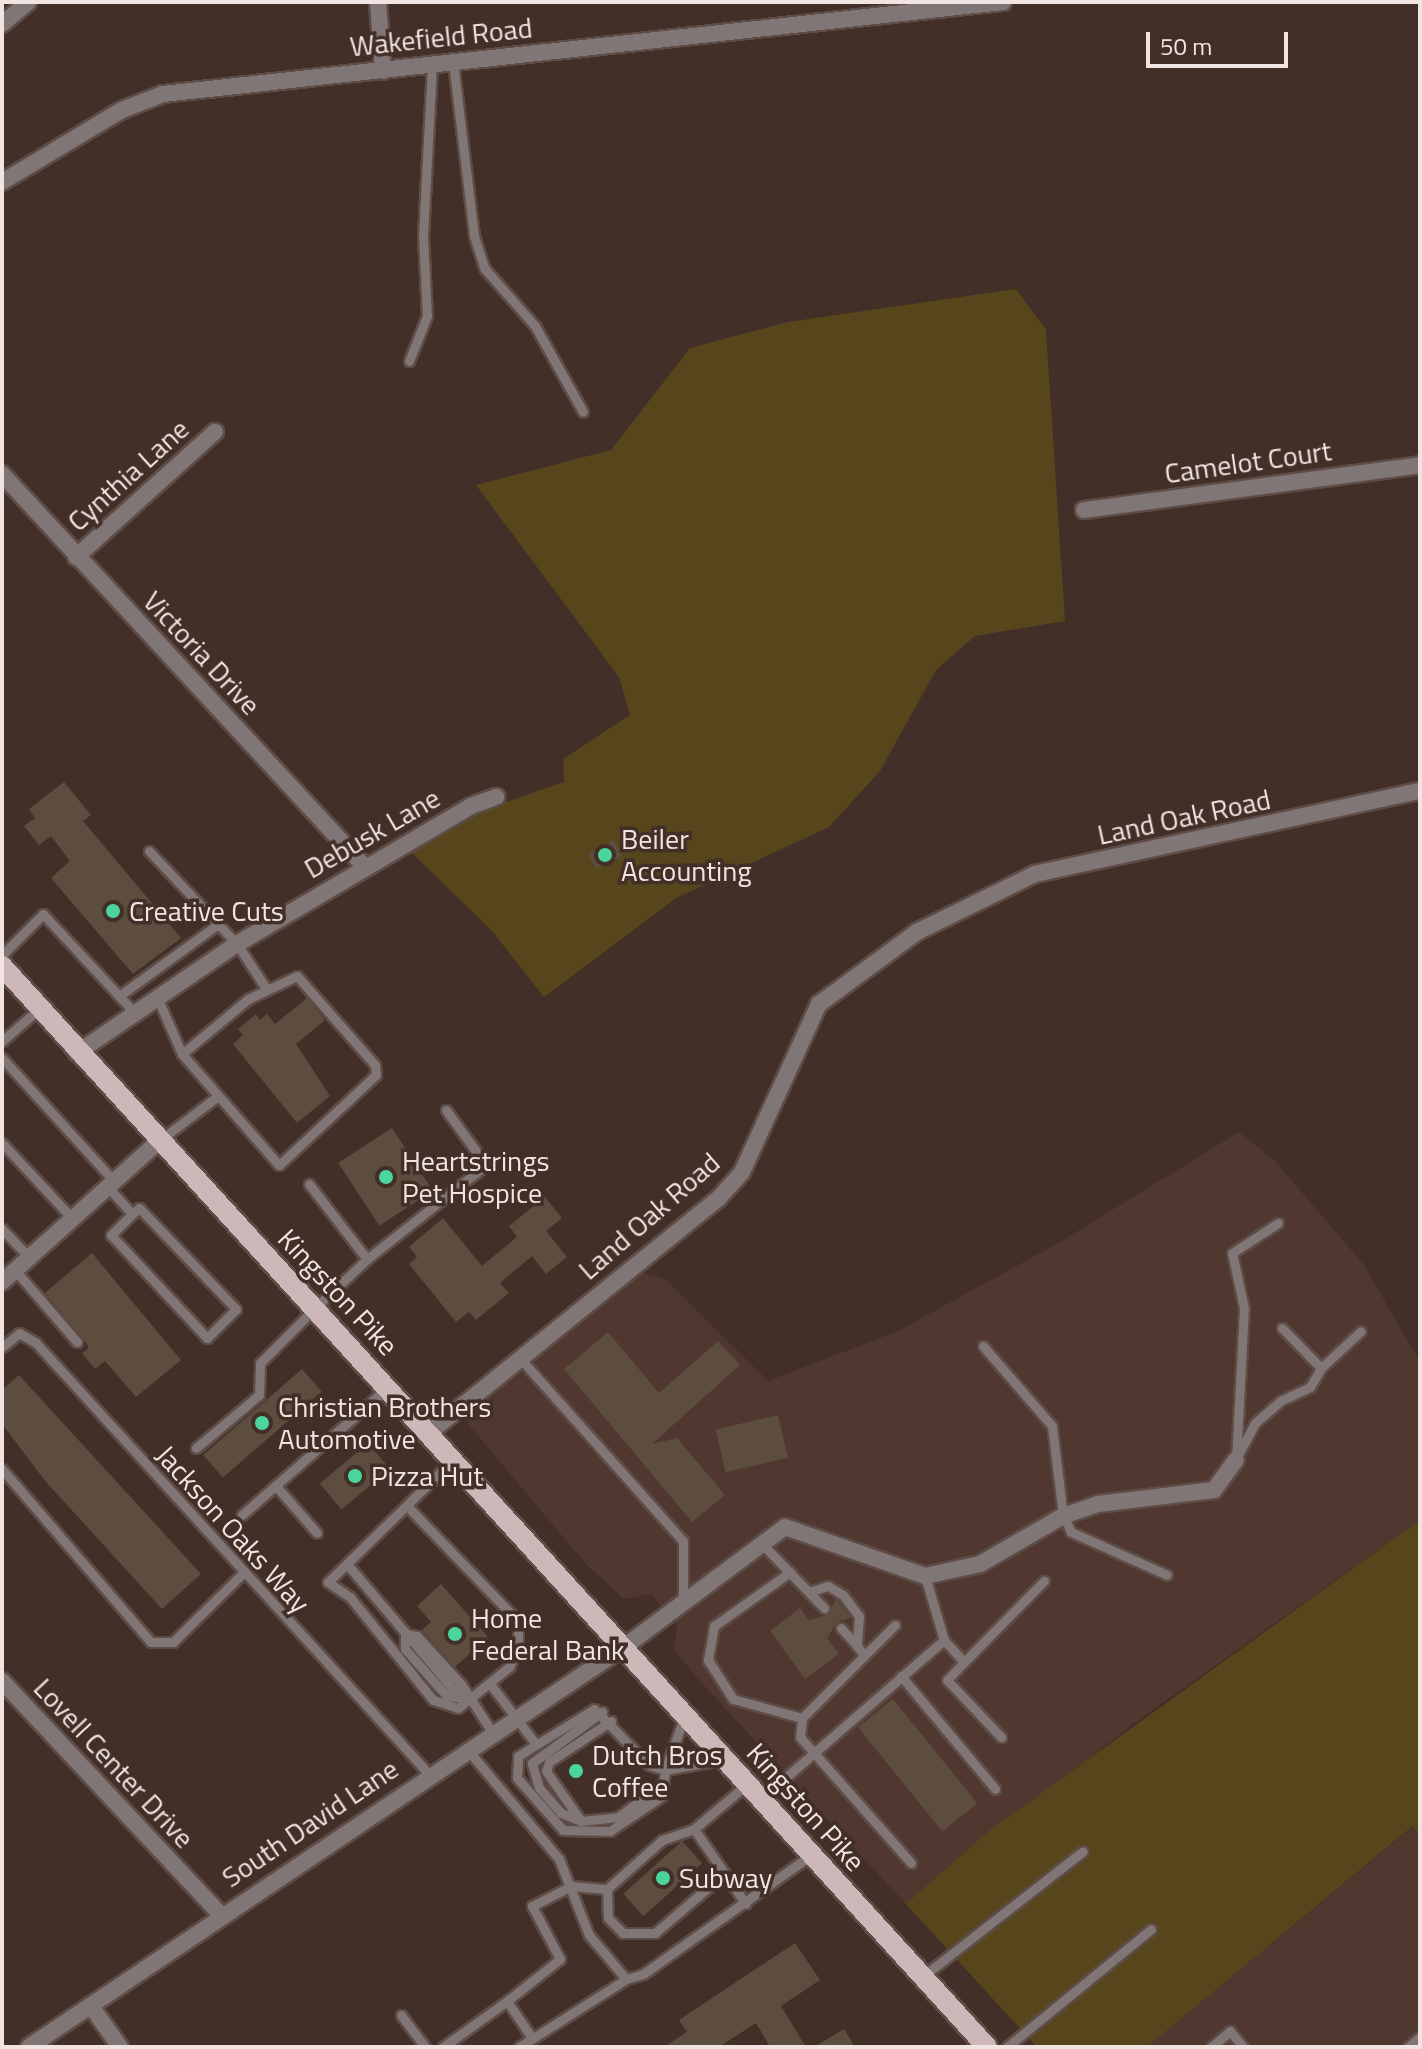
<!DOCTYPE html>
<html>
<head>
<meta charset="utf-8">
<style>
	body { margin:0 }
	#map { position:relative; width:1422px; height:2049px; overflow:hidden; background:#422f28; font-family:"Titillium Web",sans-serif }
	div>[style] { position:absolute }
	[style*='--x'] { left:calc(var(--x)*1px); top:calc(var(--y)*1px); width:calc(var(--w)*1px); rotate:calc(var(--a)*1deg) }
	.built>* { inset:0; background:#50372f }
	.green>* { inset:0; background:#57461c }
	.building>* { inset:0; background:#5d4d3f; transform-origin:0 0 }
	.roads { filter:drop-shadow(2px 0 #5e4c46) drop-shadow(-2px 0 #5e4c46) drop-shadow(0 2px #5e4c46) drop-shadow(0 -2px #5e4c46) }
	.lane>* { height:9px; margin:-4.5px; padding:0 4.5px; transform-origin:4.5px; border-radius:4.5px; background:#817676 }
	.street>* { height:16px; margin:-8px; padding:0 8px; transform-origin:8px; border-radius:8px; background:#817676 }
	.primary>* { height:20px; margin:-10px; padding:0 10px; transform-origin:10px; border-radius:10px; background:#cdb7b8 }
	.dots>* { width:22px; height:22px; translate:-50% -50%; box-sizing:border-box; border:4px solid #422f28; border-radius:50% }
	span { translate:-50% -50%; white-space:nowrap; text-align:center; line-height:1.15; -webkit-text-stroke:7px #422f28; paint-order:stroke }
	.street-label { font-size:28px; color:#f2e5e1 }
	.poi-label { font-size:28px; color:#f2e5e1 }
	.left { translate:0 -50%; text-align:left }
	.frame { position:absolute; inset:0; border:4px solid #f2e5e1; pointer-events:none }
	.scale { position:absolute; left:1146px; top:32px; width:142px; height:36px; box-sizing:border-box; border:4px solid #f2e5e1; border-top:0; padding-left:10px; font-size:24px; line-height:28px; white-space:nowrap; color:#f2e5e1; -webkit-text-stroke:6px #422f28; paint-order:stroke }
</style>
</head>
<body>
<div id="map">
	<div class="built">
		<i style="clip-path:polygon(1239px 1132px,1274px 1160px,1364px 1265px,1420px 1362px,1420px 1520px,1125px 1730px,906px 1904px,698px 1679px,674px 1650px,677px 1626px,651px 1594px,624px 1599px,586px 1564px,463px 1418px,640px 1272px,665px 1279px,768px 1381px,898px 1331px,1060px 1242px)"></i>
		<i style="clip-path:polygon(1414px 1826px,1420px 1833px,1420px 2047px,1147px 2047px)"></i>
	</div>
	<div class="green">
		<i style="clip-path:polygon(1016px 289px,1046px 330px,1065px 621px,975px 636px,936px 670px,880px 771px,829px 827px,676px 898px,544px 997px,492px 931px,411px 852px,488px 808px,564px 782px,563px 759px,630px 715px,619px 677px,476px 485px,611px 450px,690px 348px,788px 322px)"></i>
		<i style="clip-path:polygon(1420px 1520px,1420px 1833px,1413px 1826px,1147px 2047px,1037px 2047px,906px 1904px,989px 1831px)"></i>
	</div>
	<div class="building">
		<i style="clip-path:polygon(64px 782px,91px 815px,83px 821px,181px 938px,133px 974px,51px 878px,70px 861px,51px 836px,39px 845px,24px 826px,35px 818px,29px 809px)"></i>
		<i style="left:614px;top:840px;width:18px;height:29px;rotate:63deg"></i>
		<i style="clip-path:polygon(307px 998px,325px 1020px,296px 1044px,330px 1096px,297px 1123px,233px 1044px,243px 1035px,238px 1029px,256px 1014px,260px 1020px,267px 1014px,275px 1024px)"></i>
		<i style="left:392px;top:1128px;width:75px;height:64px;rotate:57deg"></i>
		<i style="clip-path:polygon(545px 1197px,562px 1218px,546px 1231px,567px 1257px,546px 1274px,532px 1256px,500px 1283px,509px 1293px,476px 1320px,469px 1312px,456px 1322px,409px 1264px,417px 1257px,409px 1247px,443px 1218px,482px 1266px,517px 1237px,509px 1226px)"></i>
		<i style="clip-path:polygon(92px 1253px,181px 1360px,136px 1397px,105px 1361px,95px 1369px,82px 1353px,89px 1348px,83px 1338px,45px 1293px)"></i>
		<i style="clip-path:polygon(608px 1332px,659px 1393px,718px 1341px,740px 1365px,652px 1444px,677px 1438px,725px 1495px,692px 1522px,564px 1369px)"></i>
		<i style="left:302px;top:1369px;width:30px;height:131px;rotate:49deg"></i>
		<i style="clip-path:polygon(19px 1375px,201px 1574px,162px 1609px,46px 1482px,2px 1424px,2px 1390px)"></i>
		<i style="left:778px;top:1415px;width:44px;height:64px;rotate:77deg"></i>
		<i style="left:368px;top:1443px;width:34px;height:63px;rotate:50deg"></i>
		<i style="clip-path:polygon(441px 1584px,488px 1637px,455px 1667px,422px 1630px,431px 1622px,417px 1606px)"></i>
		<i style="clip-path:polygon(836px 1599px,851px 1618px,837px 1622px,827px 1638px,839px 1654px,805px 1679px,770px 1631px,800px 1608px,809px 1620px,827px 1615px)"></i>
		<i style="left:893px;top:1699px;width:134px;height:45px;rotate:51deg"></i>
		<i style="left:682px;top:1841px;width:30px;height:79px;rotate:48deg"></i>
		<i style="clip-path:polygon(795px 1943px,820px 1980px,781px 2006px,806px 2047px,770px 2047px,756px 2023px,719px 2047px,664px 2047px,687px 2032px,679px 2020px)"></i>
		<i style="clip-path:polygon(844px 2029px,855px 2047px,814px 2047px)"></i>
	</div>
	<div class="roads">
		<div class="lane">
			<i style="--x:453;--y:62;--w:175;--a:83.1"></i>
			<i style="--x:474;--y:236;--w:35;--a:72"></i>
			<i style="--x:485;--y:269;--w:76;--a:48.7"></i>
			<i style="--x:535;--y:326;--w:98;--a:60.8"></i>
			<i style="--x:409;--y:361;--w:48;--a:-68.2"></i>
			<i style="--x:427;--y:316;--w:80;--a:-92.9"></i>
			<i style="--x:423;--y:236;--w:171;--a:-87"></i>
			<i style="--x:149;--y:851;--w:128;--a:46.6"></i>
			<i style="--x:237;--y:944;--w:55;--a:56.9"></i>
			<i style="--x:2;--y:955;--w:58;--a:-45"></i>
			<i style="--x:43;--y:914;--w:132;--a:47.1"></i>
			<i style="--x:119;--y:996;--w:122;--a:-36"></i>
			<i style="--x:157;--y:997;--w:62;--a:66.3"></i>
			<i style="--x:182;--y:1054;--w:147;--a:48.9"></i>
			<i style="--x:279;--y:1165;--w:132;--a:-42.9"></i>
			<i style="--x:376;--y:1075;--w:10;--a:-96"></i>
			<i style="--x:375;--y:1065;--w:118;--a:-131.2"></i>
			<i style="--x:297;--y:976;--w:54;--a:154.9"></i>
			<i style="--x:248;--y:999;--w:86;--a:140.2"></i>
			<i style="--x:2;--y:1041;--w:50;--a:-41"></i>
			<i style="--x:2;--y:1058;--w:166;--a:47.7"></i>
			<i style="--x:160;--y:1140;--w:73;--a:-37.2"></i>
			<i style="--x:2;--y:1143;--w:103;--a:47"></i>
			<i style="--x:309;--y:1184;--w:95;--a:52.3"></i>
			<i style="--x:107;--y:1186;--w:38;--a:48"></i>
			<i style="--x:132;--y:1214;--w:30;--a:135"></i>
			<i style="--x:111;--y:1235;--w:141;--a:47"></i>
			<i style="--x:207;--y:1338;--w:41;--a:-45"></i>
			<i style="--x:236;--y:1309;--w:140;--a:-133.8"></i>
			<i style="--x:139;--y:1208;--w:9;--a:139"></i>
			<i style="--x:2;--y:1229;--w:39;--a:46"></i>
			<i style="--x:15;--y:1270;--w:95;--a:49.3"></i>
			<i style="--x:983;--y:1346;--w:106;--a:49.2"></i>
			<i style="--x:1052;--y:1426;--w:91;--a:83"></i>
			<i style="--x:1063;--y:1516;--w:18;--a:63"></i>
			<i style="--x:1071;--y:1532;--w:105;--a:24.1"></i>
			<i style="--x:2;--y:1347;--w:22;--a:-39"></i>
			<i style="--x:19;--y:1333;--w:20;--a:30"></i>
			<i style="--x:36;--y:1343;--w:582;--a:47.65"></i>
			<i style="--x:519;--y:1357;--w:246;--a:48.3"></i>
			<i style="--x:683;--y:1541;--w:62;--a:90"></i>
			<i style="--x:1321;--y:1368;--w:54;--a:-42.8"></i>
			<i style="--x:196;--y:1448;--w:82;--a:-40.1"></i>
			<i style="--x:259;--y:1395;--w:32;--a:-88"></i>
			<i style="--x:260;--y:1363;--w:78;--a:-45"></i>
			<i style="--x:315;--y:1308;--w:71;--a:-43.3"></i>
			<i style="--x:367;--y:1259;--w:152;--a:-38.3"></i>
			<i style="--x:486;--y:1165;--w:68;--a:-126"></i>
			<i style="--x:1237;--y:1457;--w:38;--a:-62"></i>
			<i style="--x:1255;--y:1423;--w:33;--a:-41"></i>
			<i style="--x:1280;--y:1401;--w:33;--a:-25"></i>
			<i style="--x:1310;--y:1387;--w:22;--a:-60"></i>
			<i style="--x:1321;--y:1368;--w:56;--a:-134.3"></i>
			<i style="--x:1236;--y:1460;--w:152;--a:-87"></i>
			<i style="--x:1244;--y:1308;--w:56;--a:-102.3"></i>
			<i style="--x:1232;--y:1253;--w:55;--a:-33.1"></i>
			<i style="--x:2;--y:1469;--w:228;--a:49.3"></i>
			<i style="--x:151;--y:1642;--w:22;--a:0"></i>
			<i style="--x:173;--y:1642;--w:98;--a:-44.6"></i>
			<i style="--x:276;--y:1486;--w:62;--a:48.9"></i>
			<i style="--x:407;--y:1506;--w:160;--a:46"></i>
			<i style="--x:518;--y:1621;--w:26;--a:90"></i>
			<i style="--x:518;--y:1647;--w:22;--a:114"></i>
			<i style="--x:509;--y:1667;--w:65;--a:141.2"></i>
			<i style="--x:458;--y:1708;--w:26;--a:-162"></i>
			<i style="--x:433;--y:1700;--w:132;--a:-128.9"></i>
			<i style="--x:350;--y:1597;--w:27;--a:-146"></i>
			<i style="--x:328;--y:1582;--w:176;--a:-44.3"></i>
			<i style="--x:242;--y:1515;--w:194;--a:-41.2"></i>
			<i style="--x:763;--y:1545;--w:88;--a:45.9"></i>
			<i style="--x:347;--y:1564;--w:165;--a:49.7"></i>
			<i style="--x:454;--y:1690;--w:18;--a:34"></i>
			<i style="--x:790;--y:1572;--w:93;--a:144.6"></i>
			<i style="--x:714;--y:1626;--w:35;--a:100"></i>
			<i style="--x:708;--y:1660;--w:46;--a:57.3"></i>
			<i style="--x:733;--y:1699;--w:72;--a:15.4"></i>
			<i style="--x:925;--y:1576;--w:67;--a:73.5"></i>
			<i style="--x:809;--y:1592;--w:20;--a:-18"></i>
			<i style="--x:828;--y:1586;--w:17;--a:31"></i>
			<i style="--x:843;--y:1595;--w:26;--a:53"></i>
			<i style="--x:859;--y:1616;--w:30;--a:94"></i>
			<i style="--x:857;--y:1646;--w:11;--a:52"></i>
			<i style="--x:895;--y:1625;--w:132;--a:135"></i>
			<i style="--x:802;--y:1718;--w:19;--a:96"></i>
			<i style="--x:800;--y:1737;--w:168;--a:48.6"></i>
			<i style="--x:841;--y:1628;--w:24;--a:48"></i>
			<i style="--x:405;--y:1634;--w:12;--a:9"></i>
			<i style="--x:417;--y:1636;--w:65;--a:47.5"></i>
			<i style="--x:461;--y:1684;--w:57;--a:57.1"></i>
			<i style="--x:405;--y:1634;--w:15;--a:90"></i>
			<i style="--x:405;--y:1649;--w:62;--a:48.3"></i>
			<i style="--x:446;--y:1695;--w:15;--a:11"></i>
			<i style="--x:964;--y:1662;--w:25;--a:133"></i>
			<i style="--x:947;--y:1680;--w:79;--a:46.5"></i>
			<i style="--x:901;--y:1676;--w:147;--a:50.2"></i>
			<i style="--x:491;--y:1685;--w:73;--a:52.8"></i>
			<i style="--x:685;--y:1715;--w:59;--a:110"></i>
			<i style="--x:665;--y:1770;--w:26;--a:97"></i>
			<i style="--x:662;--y:1796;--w:63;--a:146.1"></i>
			<i style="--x:610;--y:1831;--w:47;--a:-178.8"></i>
			<i style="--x:563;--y:1830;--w:69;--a:-131.5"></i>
			<i style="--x:517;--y:1778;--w:22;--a:-87"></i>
			<i style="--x:518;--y:1756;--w:89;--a:-31.7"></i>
			<i style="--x:594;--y:1709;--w:78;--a:45.5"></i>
			<i style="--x:649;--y:1765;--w:17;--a:17"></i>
			<i style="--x:665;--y:1770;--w:58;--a:-10"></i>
			<i style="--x:611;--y:1721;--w:74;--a:146.5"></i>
			<i style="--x:549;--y:1762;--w:9;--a:108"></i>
			<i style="--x:546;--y:1771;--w:61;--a:55"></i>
			<i style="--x:581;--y:1821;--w:37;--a:-6"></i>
			<i style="--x:618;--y:1817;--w:57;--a:-36.5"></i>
			<i style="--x:466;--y:1748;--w:145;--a:50"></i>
			<i style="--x:559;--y:1859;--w:82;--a:68.5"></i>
			<i style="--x:589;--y:1935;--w:57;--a:49.9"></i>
			<i style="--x:626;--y:1979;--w:18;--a:-16"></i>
			<i style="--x:643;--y:1974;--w:206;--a:-35.3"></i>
			<i style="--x:761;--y:1799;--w:242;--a:-41"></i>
			<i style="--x:944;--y:1640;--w:30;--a:48"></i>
			<i style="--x:964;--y:1662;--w:114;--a:-45.4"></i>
			<i style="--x:581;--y:1821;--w:22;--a:-158"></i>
			<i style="--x:561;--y:1813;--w:33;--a:-131"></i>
			<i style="--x:539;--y:1788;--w:26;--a:-106"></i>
			<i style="--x:532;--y:1763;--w:87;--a:-36.1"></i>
			<i style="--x:694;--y:1829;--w:91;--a:55.3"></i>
			<i style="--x:725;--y:1873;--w:92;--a:139.4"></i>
			<i style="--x:655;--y:1933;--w:32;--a:180"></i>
			<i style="--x:623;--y:1933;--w:21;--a:-135"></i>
			<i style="--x:608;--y:1918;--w:29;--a:-92"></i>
			<i style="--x:607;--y:1889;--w:74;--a:-41.7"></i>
			<i style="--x:662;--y:1840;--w:34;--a:-19"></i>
			<i style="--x:694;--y:1829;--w:70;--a:-40.3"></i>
			<i style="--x:922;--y:1977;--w:204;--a:-38"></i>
			<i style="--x:401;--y:2015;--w:40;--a:53"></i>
			<i style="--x:530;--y:2035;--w:41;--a:-124.1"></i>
			<i style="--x:507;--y:2001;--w:68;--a:-38.4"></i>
			<i style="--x:560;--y:1959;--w:60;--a:-117.8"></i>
			<i style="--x:532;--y:1906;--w:44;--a:-27.1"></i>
			<i style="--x:571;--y:1886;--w:36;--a:5"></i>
			<i style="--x:443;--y:2047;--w:79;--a:-35.7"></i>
			<i style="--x:519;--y:2047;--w:127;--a:-32.4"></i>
			<i style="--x:1007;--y:2047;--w:186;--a:-39.3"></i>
			<i style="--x:1211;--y:2047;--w:25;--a:-40"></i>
			<i style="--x:1230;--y:2031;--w:21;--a:51"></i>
			<i style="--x:1408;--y:2047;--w:16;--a:-40"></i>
		</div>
		<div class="street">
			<i style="--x:378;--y:2;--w:69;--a:85.9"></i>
			<i style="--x:2;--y:24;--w:34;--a:-40"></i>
			<i style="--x:2;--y:182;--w:140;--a:-31"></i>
			<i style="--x:122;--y:110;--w:44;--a:-21.3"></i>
			<i style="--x:163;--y:94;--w:845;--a:-6.25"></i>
			<i style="--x:2;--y:474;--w:535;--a:47.27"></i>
			<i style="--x:1084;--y:510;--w:339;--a:-7.6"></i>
			<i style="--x:76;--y:557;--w:187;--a:-42"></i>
			<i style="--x:77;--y:1053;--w:194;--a:-34.3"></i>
			<i style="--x:237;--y:944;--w:272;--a:-30.5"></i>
			<i style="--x:471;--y:806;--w:27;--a:-20"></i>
			<i style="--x:2;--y:1282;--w:212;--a:-41.9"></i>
			<i style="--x:430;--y:1432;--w:370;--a:-39"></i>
			<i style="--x:718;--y:1199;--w:36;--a:-48"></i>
			<i style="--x:742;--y:1172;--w:185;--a:-65.4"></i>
			<i style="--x:819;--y:1004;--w:122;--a:-36.3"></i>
			<i style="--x:917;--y:932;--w:131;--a:-26.2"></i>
			<i style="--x:1035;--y:874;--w:394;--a:-12.2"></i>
			<i style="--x:2;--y:1681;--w:320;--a:46.9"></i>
			<i style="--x:91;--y:2006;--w:50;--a:54.7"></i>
			<i style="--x:29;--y:2047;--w:717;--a:-33.91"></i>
			<i style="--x:624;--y:1647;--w:201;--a:-36.7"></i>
			<i style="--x:785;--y:1527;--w:148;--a:19.3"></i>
			<i style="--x:925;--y:1576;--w:56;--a:-12.3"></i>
			<i style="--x:980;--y:1564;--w:96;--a:-30"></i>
			<i style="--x:1063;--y:1516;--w:37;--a:-19"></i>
			<i style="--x:1098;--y:1504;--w:117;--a:-6.9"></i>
			<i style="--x:1214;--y:1490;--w:37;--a:-54"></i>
		</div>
		<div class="primary">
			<i style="--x:2;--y:966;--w:1462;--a:47.66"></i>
		</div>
	</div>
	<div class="dots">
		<i style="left:605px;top:855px;background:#4bd49b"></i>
		<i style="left:113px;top:911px;background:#4bd49b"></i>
		<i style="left:386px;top:1177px;background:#4bd49b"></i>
		<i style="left:262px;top:1423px;background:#4bd49b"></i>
		<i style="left:355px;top:1476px;background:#4bd49b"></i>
		<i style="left:455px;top:1634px;background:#4bd49b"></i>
		<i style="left:576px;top:1771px;background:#4bd49b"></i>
		<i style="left:663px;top:1878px;background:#4bd49b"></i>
	</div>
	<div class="street-label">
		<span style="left:441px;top:37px;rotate:-6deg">Wakefield Road</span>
		<span style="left:1248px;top:462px;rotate:-8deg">Camelot Court</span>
		<span style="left:128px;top:475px;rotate:-42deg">Cynthia Lane</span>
		<span style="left:202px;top:653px;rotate:47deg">Victoria Drive</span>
		<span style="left:1184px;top:817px;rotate:-12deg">Land Oak Road</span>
		<span style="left:372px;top:833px;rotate:-30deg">Debusk Lane</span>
		<span style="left:649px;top:1216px;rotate:-41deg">Land Oak Road</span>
		<span style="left:338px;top:1292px;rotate:47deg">Kingston Pike</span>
		<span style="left:233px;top:1529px;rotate:48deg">Jackson Oaks Way</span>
		<span style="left:114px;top:1763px;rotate:47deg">Lovell Center Drive</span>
		<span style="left:806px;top:1807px;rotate:48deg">Kingston Pike</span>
		<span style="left:310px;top:1823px;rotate:-34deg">South David Lane</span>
	</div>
	<div class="poi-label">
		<span class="left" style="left:621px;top:855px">Beiler<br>Accounting</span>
		<span class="left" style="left:129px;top:911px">Creative Cuts</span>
		<span class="left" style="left:402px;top:1177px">Heartstrings<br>Pet Hospice</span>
		<span class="left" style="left:278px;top:1423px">Christian Brothers<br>Automotive</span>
		<span class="left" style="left:371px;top:1476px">Pizza Hut</span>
		<span class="left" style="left:471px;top:1634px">Home<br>Federal Bank</span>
		<span class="left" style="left:592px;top:1771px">Dutch Bros<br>Coffee</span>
		<span class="left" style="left:679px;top:1878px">Subway</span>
	</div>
	<div class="frame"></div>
	<div class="scale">50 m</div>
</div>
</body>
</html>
